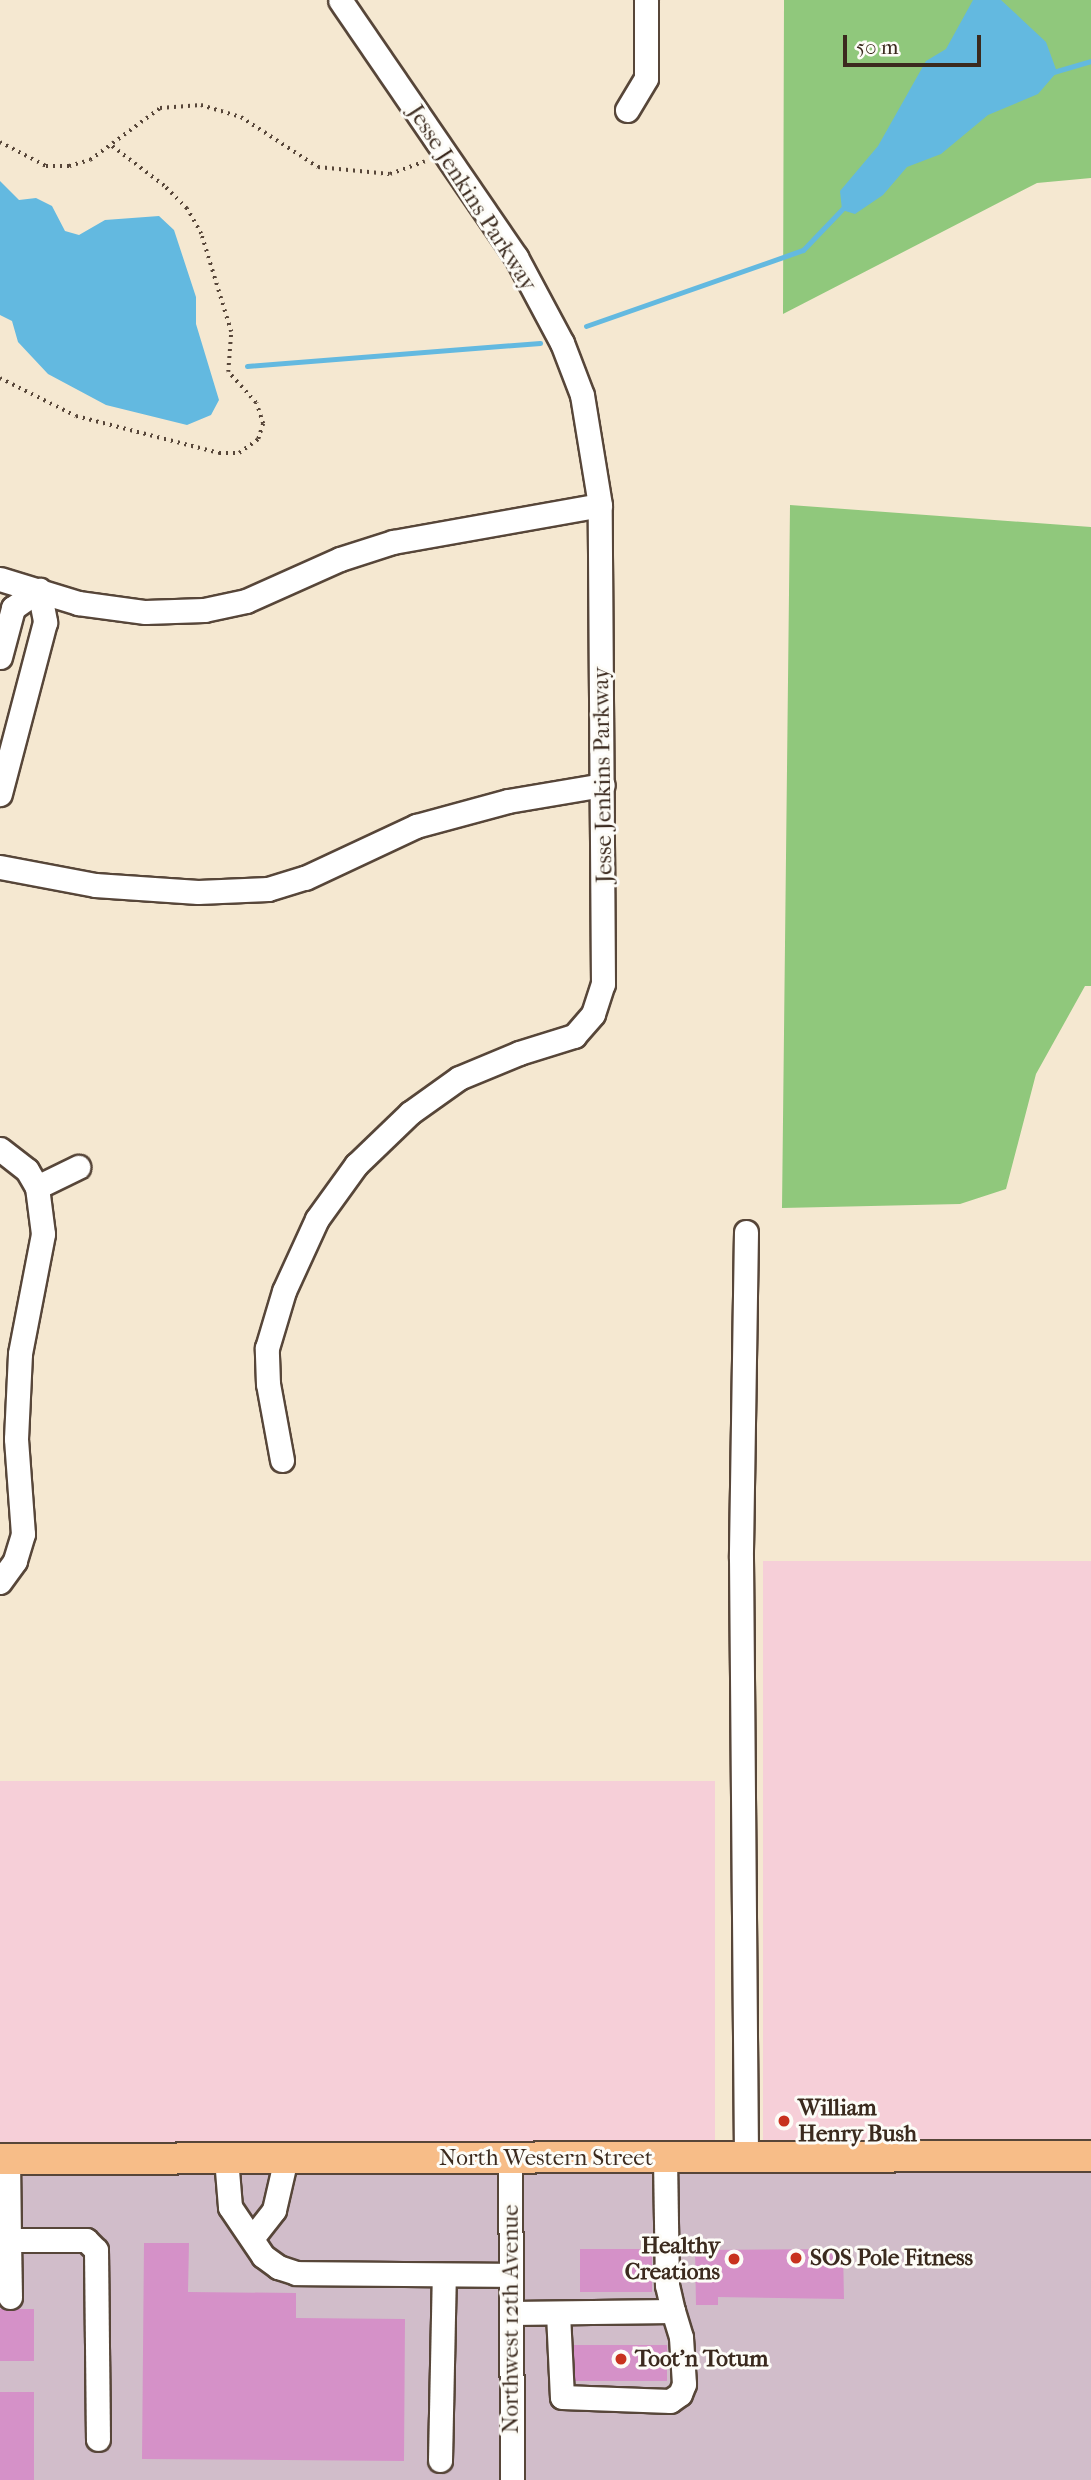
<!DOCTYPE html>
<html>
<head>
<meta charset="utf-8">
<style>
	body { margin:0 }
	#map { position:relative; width:1091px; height:2480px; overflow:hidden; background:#f5e8d1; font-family:"IM FELL French Canon",serif }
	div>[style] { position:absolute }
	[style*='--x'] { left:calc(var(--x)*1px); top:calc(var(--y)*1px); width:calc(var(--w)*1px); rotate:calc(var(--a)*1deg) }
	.built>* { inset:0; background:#f6cfd8; transform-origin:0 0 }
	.industrial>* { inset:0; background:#d1bdca; transform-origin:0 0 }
	.green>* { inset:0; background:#90c87c }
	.water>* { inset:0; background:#63b9e0 }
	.stream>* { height:5px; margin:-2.5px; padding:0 2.5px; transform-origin:2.5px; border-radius:2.5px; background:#63b9e0 }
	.building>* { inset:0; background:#d591c8; transform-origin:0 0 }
	.path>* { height:3.5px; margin-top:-1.75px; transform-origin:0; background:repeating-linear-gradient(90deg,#574639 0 2px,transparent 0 7px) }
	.roads { filter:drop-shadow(2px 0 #574639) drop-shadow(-2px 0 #574639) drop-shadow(0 2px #574639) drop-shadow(0 -2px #574639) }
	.minor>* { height:23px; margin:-11.5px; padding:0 11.5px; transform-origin:11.5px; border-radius:11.5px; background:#fff }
	.major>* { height:30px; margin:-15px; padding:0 15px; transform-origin:15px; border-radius:15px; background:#f7bd88 }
	.dots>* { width:19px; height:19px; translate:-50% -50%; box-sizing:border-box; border:4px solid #fdfcf7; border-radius:50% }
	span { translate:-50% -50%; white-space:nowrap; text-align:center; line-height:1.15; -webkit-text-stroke:6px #fdfcf7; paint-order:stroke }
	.street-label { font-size:23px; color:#3b2a1e }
	.poi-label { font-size:23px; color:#3b2a1e; font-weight:700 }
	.left { translate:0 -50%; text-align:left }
	.right { translate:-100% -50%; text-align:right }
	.scale { position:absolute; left:843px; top:35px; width:138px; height:32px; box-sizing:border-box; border:4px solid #3b2a1e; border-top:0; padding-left:9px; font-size:21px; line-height:24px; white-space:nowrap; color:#3b2a1e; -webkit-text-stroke:5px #fdfcf7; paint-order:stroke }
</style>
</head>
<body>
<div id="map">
	<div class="built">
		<i style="left:1091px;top:1561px;width:595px;height:328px;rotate:90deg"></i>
		<i style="left:0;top:1781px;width:715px;height:378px"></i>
	</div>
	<div class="industrial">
		<i style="left:1091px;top:2156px;width:324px;height:1091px;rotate:90deg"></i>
	</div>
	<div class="green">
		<i style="clip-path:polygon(784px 0,1091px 0,1091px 178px,1037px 183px,783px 314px)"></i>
		<i style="clip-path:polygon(790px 505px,1091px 527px,1091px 986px,1085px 986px,1036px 1074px,1006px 1189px,960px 1204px,782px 1208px)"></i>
	</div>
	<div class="water">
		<i style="clip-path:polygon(973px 0,1001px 0,1046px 42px,1057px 72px,1038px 94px,988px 115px,941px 154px,907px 167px,883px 195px,855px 214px,842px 210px,840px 191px,878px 146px,926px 61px,946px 49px)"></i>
		<i style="clip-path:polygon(0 181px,19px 200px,36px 198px,52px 206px,65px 231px,79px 235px,105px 220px,159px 216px,174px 230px,196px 297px,196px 324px,219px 400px,211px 415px,187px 425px,106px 405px,48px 374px,18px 342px,12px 321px,0 315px)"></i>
	</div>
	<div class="stream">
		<i style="--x:1050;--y:73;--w:43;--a:-16.3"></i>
		<i style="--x:586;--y:326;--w:230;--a:-19.3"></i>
		<i style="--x:803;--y:250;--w:61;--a:-46.3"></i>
		<i style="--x:247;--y:366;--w:294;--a:-4.5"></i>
	</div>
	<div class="building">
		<i style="clip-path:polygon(144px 2243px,189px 2243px,188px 2292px,296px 2293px,296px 2318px,405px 2319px,404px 2461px,142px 2459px)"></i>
		<i style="left:580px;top:2249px;width:72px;height:43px"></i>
		<i style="clip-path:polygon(843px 2249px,844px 2299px,718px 2297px,718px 2305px,696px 2305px,695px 2250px)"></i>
		<i style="left:0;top:2309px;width:34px;height:52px"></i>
		<i style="left:574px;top:2345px;width:93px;height:36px"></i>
		<i style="left:0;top:2392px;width:34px;height:88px"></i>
	</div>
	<div class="path">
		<i style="--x:0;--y:142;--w:52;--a:27.6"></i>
		<i style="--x:46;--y:166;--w:23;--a:0"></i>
		<i style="--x:69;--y:166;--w:22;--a:-16"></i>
		<i style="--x:90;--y:160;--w:87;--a:-36.6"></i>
		<i style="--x:160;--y:108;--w:41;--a:-4.2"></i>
		<i style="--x:201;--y:105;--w:42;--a:16.7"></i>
		<i style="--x:241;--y:117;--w:92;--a:33"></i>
		<i style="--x:318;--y:167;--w:72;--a:5.6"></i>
		<i style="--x:390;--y:174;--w:37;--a:-20"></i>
		<i style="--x:0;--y:378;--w:85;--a:26.6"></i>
		<i style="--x:76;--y:416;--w:148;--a:14.5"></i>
		<i style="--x:219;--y:453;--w:20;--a:0"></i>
		<i style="--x:239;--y:453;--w:24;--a:-36"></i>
		<i style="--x:258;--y:439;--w:16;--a:-72"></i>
		<i style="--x:263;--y:424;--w:22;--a:-108"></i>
		<i style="--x:256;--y:403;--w:42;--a:-132.1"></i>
		<i style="--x:228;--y:372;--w:40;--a:-85.7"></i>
		<i style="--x:231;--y:332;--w:102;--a:-107"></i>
		<i style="--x:201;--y:234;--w:29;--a:-119"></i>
		<i style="--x:187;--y:209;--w:33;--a:-135"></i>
		<i style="--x:164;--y:186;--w:68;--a:-142.8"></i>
	</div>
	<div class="roads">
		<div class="minor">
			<i style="--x:627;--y:110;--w:37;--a:-59"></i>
			<i style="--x:646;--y:78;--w:78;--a:-90"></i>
			<i style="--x:0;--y:579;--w:82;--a:17.1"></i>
			<i style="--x:78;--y:603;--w:68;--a:7.7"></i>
			<i style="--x:145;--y:612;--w:59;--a:-1.9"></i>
			<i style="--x:204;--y:610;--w:43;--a:-12.1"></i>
			<i style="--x:246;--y:601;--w:103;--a:-24.1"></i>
			<i style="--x:340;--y:559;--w:56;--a:-17.8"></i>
			<i style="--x:393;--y:542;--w:210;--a:-10.1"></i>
			<i style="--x:0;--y:657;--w:51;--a:-75.1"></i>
			<i style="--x:13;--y:608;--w:32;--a:-35"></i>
			<i style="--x:39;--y:590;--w:33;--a:79"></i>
			<i style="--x:45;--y:622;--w:178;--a:104.7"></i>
			<i style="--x:0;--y:867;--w:97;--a:10.7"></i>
			<i style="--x:95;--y:885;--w:103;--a:3.9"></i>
			<i style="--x:198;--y:892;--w:70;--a:-2.5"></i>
			<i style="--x:268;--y:889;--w:39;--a:-17"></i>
			<i style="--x:305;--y:878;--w:123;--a:-25.1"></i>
			<i style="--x:416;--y:826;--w:95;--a:-15.2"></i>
			<i style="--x:508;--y:801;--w:96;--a:-9.6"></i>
			<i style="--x:0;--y:1149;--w:34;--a:38"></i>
			<i style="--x:27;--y:1170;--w:20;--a:60"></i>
			<i style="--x:37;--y:1187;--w:47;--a:82.7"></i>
			<i style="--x:43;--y:1234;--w:122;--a:100.9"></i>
			<i style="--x:20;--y:1354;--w:85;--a:92.7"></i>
			<i style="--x:16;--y:1439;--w:95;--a:85.8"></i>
			<i style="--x:23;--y:1534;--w:28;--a:107"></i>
			<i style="--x:15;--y:1561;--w:26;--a:126"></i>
			<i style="--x:37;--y:1187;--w:46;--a:-26"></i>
			<i style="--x:746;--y:1232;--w:326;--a:90.9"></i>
			<i style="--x:741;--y:1558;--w:599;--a:89.52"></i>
			<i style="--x:282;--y:1460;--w:77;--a:-100.4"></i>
			<i style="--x:268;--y:1384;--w:36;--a:-92"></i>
			<i style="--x:267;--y:1348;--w:59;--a:-73.4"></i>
			<i style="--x:284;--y:1291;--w:79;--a:-65.4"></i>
			<i style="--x:317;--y:1219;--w:67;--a:-54.2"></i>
			<i style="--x:356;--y:1165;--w:75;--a:-43.9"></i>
			<i style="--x:410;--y:1113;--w:60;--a:-35.5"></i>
			<i style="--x:459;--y:1078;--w:65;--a:-22.6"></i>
			<i style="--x:519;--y:1053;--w:58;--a:-17.2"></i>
			<i style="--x:574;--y:1036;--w:29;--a:-49"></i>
			<i style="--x:593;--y:1014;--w:32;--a:-72"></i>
			<i style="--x:603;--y:984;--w:479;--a:-90.4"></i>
			<i style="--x:600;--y:505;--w:111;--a:-99.3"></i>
			<i style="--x:582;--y:395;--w:56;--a:-111"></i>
			<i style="--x:562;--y:343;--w:98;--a:-118.1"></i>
			<i style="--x:516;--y:257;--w:311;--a:-124.4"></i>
			<i style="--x:226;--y:2158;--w:49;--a:85.3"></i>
			<i style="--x:230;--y:2207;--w:59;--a:56"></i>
			<i style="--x:263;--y:2256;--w:19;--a:36"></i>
			<i style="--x:278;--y:2267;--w:19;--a:18"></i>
			<i style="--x:296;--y:2273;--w:215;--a:0.5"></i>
			<i style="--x:510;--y:2158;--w:322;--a:89.6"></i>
			<i style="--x:8;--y:2159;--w:81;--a:89.3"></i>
			<i style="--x:9;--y:2240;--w:77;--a:0"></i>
			<i style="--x:86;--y:2240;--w:14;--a:45"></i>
			<i style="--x:96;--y:2250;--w:189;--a:89.4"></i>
			<i style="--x:253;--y:2237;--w:34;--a:-52"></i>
			<i style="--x:274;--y:2210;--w:53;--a:-77"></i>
			<i style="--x:9;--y:2240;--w:57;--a:89"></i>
			<i style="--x:511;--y:2313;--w:162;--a:-0.7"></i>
			<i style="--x:673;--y:2311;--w:27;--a:-103"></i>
			<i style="--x:667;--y:2285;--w:128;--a:-90.9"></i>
			<i style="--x:558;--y:2313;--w:84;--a:87.3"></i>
			<i style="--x:562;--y:2397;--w:108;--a:2.1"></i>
			<i style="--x:670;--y:2401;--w:12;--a:-35"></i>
			<i style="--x:680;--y:2394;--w:11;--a:-68"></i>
			<i style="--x:684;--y:2384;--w:47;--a:-93.7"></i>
			<i style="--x:681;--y:2337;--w:27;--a:-107"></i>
			<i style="--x:440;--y:2460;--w:185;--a:-88.8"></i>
		</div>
		<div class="major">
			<i style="--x:0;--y:2159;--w:1091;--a:-0.16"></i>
		</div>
	</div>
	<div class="dots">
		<i style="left:784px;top:2121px;background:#c8321e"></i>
		<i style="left:796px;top:2258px;background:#c8321e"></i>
		<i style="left:734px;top:2259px;background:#c8321e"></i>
		<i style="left:621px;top:2359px;background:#c8321e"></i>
	</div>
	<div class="street-label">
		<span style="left:472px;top:198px;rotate:57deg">Jesse Jenkins Parkway</span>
		<span style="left:603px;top:775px;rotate:-91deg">Jesse Jenkins Parkway</span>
		<span style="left:546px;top:2158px">North Western Street</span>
		<span style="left:511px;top:2319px;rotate:-90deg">Northwest 12th Avenue</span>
	</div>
	<div class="poi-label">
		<span class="left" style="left:798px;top:2121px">William<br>Henry Bush</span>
		<span class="right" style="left:720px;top:2259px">Healthy<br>Creations</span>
		<span class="left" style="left:810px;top:2258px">SOS Pole Fitness</span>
		<span class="left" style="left:635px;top:2359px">Toot'n Totum</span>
	</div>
	<div class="scale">50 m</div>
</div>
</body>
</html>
